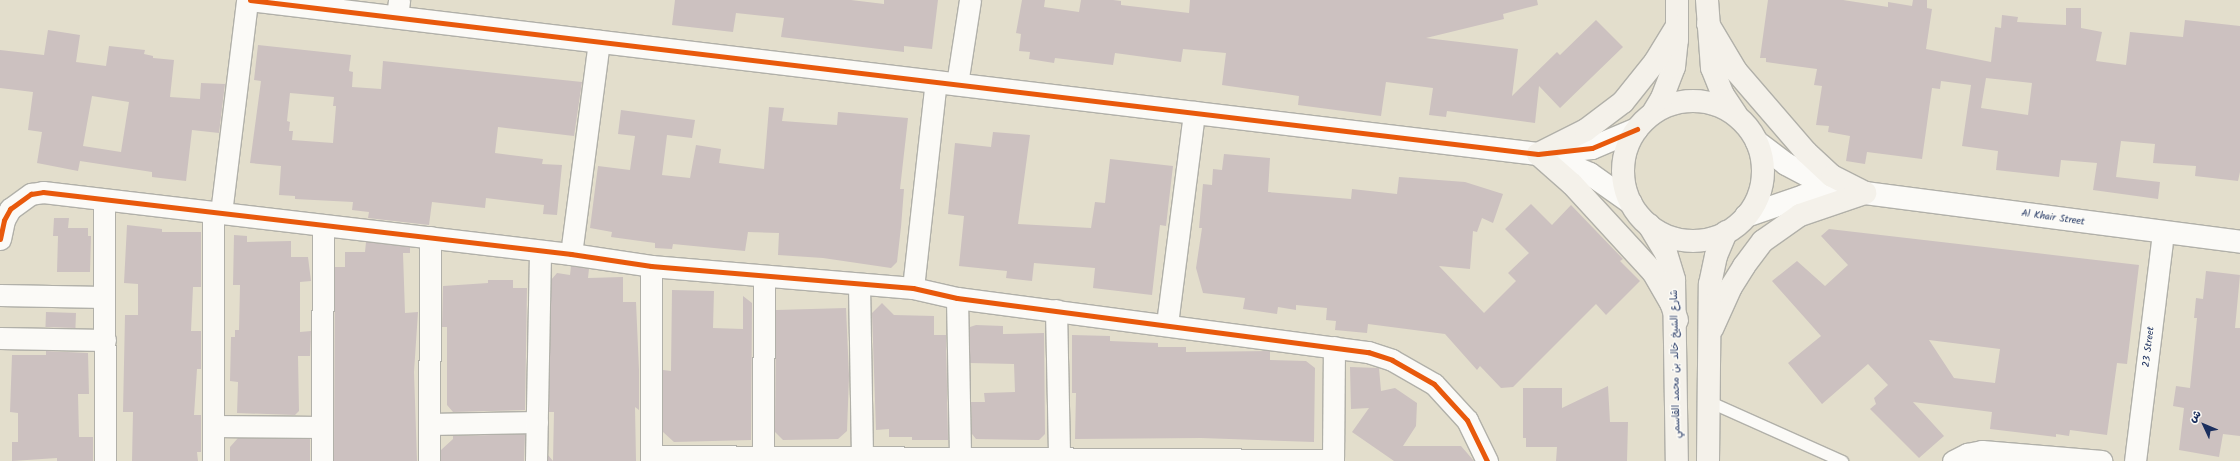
<!DOCTYPE html>
<html>
<head>
<meta charset="utf-8">
<style>
	body { margin:0 }
	#map { position:relative; width:2240px; height:461px; overflow:hidden; background:#e3decc; font-family:Kalam,"Playpen Sans Arabic",sans-serif }
	div>[style] { position:absolute }
	[style*='--x'] { left:calc(var(--x)*1px); top:calc(var(--y)*1px); width:calc(var(--w)*1px); rotate:calc(var(--a)*1deg) }
	.building>* { inset:0; background:#ccc1c0; transform-origin:0 0 }
	.roads { filter:drop-shadow(1px 0 #b1b0a9) drop-shadow(-1px 0 #b1b0a9) drop-shadow(0 1px #b1b0a9) drop-shadow(0 -1px #b1b0a9) }
	.service>* { height:11px; margin:-5.5px; padding:0 5.5px; transform-origin:5.5px; border-radius:5.5px; background:#fbfaf7 }
	.minor>* { height:21px; margin:-10.5px; padding:0 10.5px; transform-origin:10.5px; border-radius:10.5px; background:#fbfaf7 }
	.tertiary>* { height:22px; margin:-11px; padding:0 11px; transform-origin:11px; border-radius:11px; background:#fbfaf7 }
	.secondary>* { height:22px; margin:-11px; padding:0 11px; transform-origin:11px; border-radius:11px; background:#f4f1ea }
	.secondary>.ring { margin:-11px; padding:0; box-sizing:content-box; background:none; border:22px solid #f4f1ea; border-radius:50% }
	.cycleway>* { height:5px; margin:-2.5px; padding:0 2.5px; transform-origin:2.5px; border-radius:2.5px; background:#e8590c }
	span { translate:-50% -50%; white-space:nowrap; text-align:center; line-height:1.15; -webkit-text-stroke:3px #fdfcf7; paint-order:stroke }
	.street-label { font-size:10px; color:#1b2f5e }
	.north { position:absolute; left:2184px; top:405px; width:40px; height:40px; -webkit-text-stroke:3px #fdfcf7; paint-order:stroke; rotate:314deg; font-size:11px; font-weight:700; line-height:16px; text-align:center; color:#1b2f5e }
	.north::after { content:''; display:block; margin:auto; width:14px; height:18px; background:#1b2f5e; clip-path:polygon(50% 0,100% 100%,50% 72%,0 100%) }
</style>
</head>
<body>
<div id="map">
	<div class="building">
		<i style="clip-path:polygon(675px 0,851px 0,884px 4px,884px 0,938px 0,932px 49px,904px 46px,904px 52px,781px 37px,784px 18px,736px 13px,733px 32px,672px 25px)"></i>
		<i style="clip-path:polygon(1022px 0,1045px 0,1044px 7px,1079px 12px,1081px 0,1113px 0,1121px 1px,1121px 5px,1189px 13px,1190px 0,1537px 0,1538px 5px,1503px 14px,1504px 19px,1426px 38px,1518px 49px,1512px 96px,1557px 52px,1560px 55px,1596px 20px,1623px 47px,1560px 108px,1539px 86px,1535px 123px,1447px 111px,1446px 117px,1429px 115px,1433px 88px,1386px 82px,1381px 116px,1298px 105px,1299px 96px,1222px 85px,1226px 53px,1183px 49px,1181px 62px,1115px 53px,1113px 65px,1055px 58px,1054px 63px,1029px 59px,1030px 52px,1019px 51px,1021px 34px,1016px 33px)"></i>
		<i style="clip-path:polygon(evenodd,1768px 0,1843px 0,1888px 7px,1888px 2px,1912px 6px,1913px 0,1927px 0,1927px 8px,1932px 9px,1926px 49px,1991px 62px,1995px 27px,2001px 28px,2002px 15px,2018px 17px,2017px 22px,2066px 25px,2066px 8px,2081px 8px,2081px 28px,2102px 32px,2096px 61px,2126px 65px,2130px 32px,2183px 37px,2185px 20px,2240px 26px,2240px 172px,2238px 181px,2195px 176px,2196px 166px,2153px 163px,2155px 144px,2121px 141px,2116px 177px,2160px 182px,2158px 199px,2093px 190px,2097px 163px,2061px 160px,2059px 177px,1996px 170px,1998px 151px,1962px 146px,1971px 85px,1941px 81px,1940px 89px,1932px 88px,1922px 159px,1867px 152px,1865px 164px,1846px 161px,1850px 136px,1828px 132px,1829px 126px,1816px 125px,1822px 86px,1814px 85px,1817px 69px,1766px 62px,1766px 58px,1760px 58px,1768px 0,1986px 78px,2032px 83px,2028px 115px,1981px 108px,1986px 78px)"></i>
		<i style="clip-path:polygon(evenodd,48px 30px,80px 35px,76px 62px,106px 66px,109px 46px,145px 50px,144px 54px,153px 56px,153px 58px,174px 60px,170px 97px,200px 99px,201px 83px,225px 84px,219px 133px,192px 130px,186px 181px,152px 177px,152px 172px,80px 161px,78px 171px,37px 163px,42px 132px,28px 130px,33px 92px,0 88px,0 50px,44px 55px,48px 30px,92px 96px,129px 102px,121px 152px,83px 146px,92px 96px)"></i>
		<i style="clip-path:polygon(evenodd,258px 45px,351px 55px,349px 71px,353px 72px,352px 87px,381px 89px,383px 61px,582px 82px,574px 136px,498px 127px,495px 153px,543px 159px,542px 164px,562px 165px,557px 215px,543px 214px,544px 205px,486px 198px,485px 208px,432px 202px,429px 225px,368px 218px,369px 212px,352px 210px,353px 202px,295px 199px,295px 196px,279px 195px,281px 166px,250px 163px,261px 81px,254px 80px,258px 45px,290px 93px,334px 97px,333px 106px,336px 106px,333px 143px,292px 140px,293px 131px,289px 131px,290px 122px,287px 121px,290px 93px)"></i>
		<i style="clip-path:polygon(769px 107px,784px 108px,782px 121px,837px 125px,838px 112px,908px 118px,900px 189px,904px 189px,901px 227px,897px 262px,891px 268px,823px 258px,778px 255px,779px 233px,748px 232px,745px 251px,673px 244px,672px 249px,655px 248px,655px 243px,611px 237px,612px 232px,590px 228px,598px 166px,630px 170px,635px 136px,618px 134px,621px 110px,695px 120px,692px 138px,667px 135px,662px 175px,690px 178px,696px 145px,721px 149px,719px 163px,764px 169px)"></i>
		<i style="clip-path:polygon(993px 132px,1030px 135px,1018px 224px,1091px 228px,1095px 202px,1105px 203px,1110px 159px,1173px 166px,1166px 226px,1160px 225px,1152px 295px,1093px 288px,1095px 268px,1034px 263px,1032px 281px,1006px 278px,1007px 271px,959px 266px,964px 216px,948px 214px,955px 143px,991px 147px)"></i>
		<i style="clip-path:polygon(1224px 154px,1270px 158px,1268px 192px,1351px 199px,1352px 189px,1397px 194px,1399px 177px,1465px 182px,1503px 194px,1493px 223px,1482px 218px,1477px 232px,1473px 231px,1470px 269px,1439px 266px,1484px 313px,1516px 281px,1508px 273px,1529px 253px,1505px 229px,1531px 204px,1552px 225px,1571px 205px,1623px 259px,1620px 261px,1640px 281px,1606px 315px,1596px 304px,1513px 387px,1501px 388px,1480px 366px,1477px 370px,1445px 334px,1368px 324px,1367px 333px,1335px 330px,1336px 321px,1326px 320px,1327px 308px,1296px 305px,1296px 310px,1278px 307px,1277px 314px,1243px 309px,1245px 298px,1203px 293px,1196px 268px,1202px 228px,1199px 228px,1203px 184px,1212px 185px,1213px 169px,1222px 170px)"></i>
		<i style="clip-path:polygon(54px 218px,69px 218px,68px 228px,88px 228px,88px 236px,91px 236px,90px 272px,57px 272px,58px 236px,53px 236px)"></i>
		<i style="clip-path:polygon(127px 225px,162px 229px,162px 232px,201px 232px,201px 287px,193px 287px,191px 331px,201px 331px,201px 369px,197px 369px,194px 415px,201px 415px,201px 452px,197px 452px,198px 461px,132px 461px,133px 412px,123px 412px,125px 315px,138px 315px,138px 284px,124px 283px)"></i>
		<i style="clip-path:polygon(evenodd,1829px 229px,2139px 265px,2127px 364px,2117px 363px,2107px 435px,2070px 430px,2069px 436px,2056px 434px,2056px 437px,1990px 429px,1992px 412px,1913px 402px,1944px 436px,1919px 458px,1870px 409px,1876px 404px,1874px 398px,1888px 385px,1868px 364px,1822px 404px,1788px 363px,1821px 336px,1772px 281px,1797px 261px,1825px 286px,1848px 265px,1821px 236px,1829px 229px,1929px 340px,2000px 349px,1995px 383px,1954px 378px,1929px 340px)"></i>
		<i style="clip-path:polygon(234px 235px,247px 236px,247px 242px,291px 241px,291px 257px,308px 257px,311px 281px,300px 282px,300px 332px,311px 331px,310px 356px,298px 356px,299px 411px,295px 415px,237px 413px,238px 382px,230px 381px,231px 337px,235px 337px,235px 330px,239px 330px,240px 285px,233px 285px)"></i>
		<i style="clip-path:polygon(366px 242px,410px 247px,410px 253px,403px 253px,405px 313px,418px 312px,414px 372px,417px 461px,334px 461px,335px 267px,345px 267px,345px 252px,365px 252px)"></i>
		<i style="clip-path:polygon(571px 266px,589px 269px,588px 278px,623px 277px,623px 302px,636px 302px,639px 370px,639px 410px,635px 407px,636px 461px,548px 461px,548px 455px,553px 461px,554px 412px,549px 412px,551px 280px,557px 273px,570px 275px)"></i>
		<i style="clip-path:polygon(2206px 271px,2240px 275px,2235px 328px,2240px 328px,2240px 436px,2223px 434px,2219px 457px,2179px 450px,2184px 408px,2173px 406px,2176px 386px,2190px 388px,2197px 318px,2194px 318px,2196px 298px,2203px 299px)"></i>
		<i style="clip-path:polygon(488px 280px,513px 280px,513px 288px,527px 288px,525px 410px,453px 412px,447px 405px,447px 327px,442px 327px,443px 286px,488px 283px)"></i>
		<i style="clip-path:polygon(672px 290px,714px 291px,713px 328px,743px 329px,743px 296px,752px 303px,751px 440px,674px 442px,663px 432px,663px 370px,671px 371px)"></i>
		<i style="clip-path:polygon(882px 303px,894px 315px,934px 316px,934px 335px,946px 335px,948px 440px,912px 440px,912px 437px,889px 437px,889px 429px,876px 430px,872px 313px)"></i>
		<i style="clip-path:polygon(846px 308px,849px 376px,847px 431px,838px 439px,783px 440px,775px 432px,776px 310px)"></i>
		<i style="left:46px;top:312px;width:30px;height:15px;rotate:2deg"></i>
		<i style="clip-path:polygon(976px 325px,1003px 326px,1003px 334px,1044px 333px,1045px 434px,1039px 440px,976px 439px,972px 434px,971px 402px,985px 402px,984px 393px,1015px 392px,1014px 364px,970px 363px,970px 327px)"></i>
		<i style="clip-path:polygon(1072px 335px,1110px 336px,1110px 341px,1158px 343px,1158px 347px,1186px 347px,1186px 352px,1270px 351px,1270px 360px,1306px 361px,1315px 368px,1314px 442px,1201px 438px,1075px 439px,1076px 393px,1072px 393px)"></i>
		<i style="clip-path:polygon(46px 351px,88px 353px,89px 394px,78px 394px,79px 437px,93px 437px,93px 461px,57px 461px,57px 458px,12px 461px,12px 442px,18px 442px,18px 413px,10px 412px,12px 355px,46px 355px)"></i>
		<i style="clip-path:polygon(1350px 367px,1379px 368px,1381px 391px,1395px 388px,1417px 403px,1416px 426px,1403px 446px,1461px 446px,1474px 461px,1394px 461px,1352px 432px,1369px 408px,1351px 409px)"></i>
		<i style="clip-path:polygon(1608px 386px,1610px 422px,1628px 422px,1627px 461px,1556px 461px,1557px 447px,1526px 447px,1526px 438px,1523px 438px,1523px 388px,1562px 388px,1562px 408px)"></i>
		<i style="clip-path:polygon(525px 434px,524px 461px,441px 461px,441px 450px,453px 439px,453px 436px)"></i>
		<i style="clip-path:polygon(238px 438px,310px 439px,310px 461px,230px 461px,230px 447px)"></i>
	</div>
	<div class="roads">
		<div class="service">
			<i style="--x:1708;--y:401;--w:147;--a:24.1"></i>
		</div>
		<div class="minor">
			<i style="--x:397;--y:17;--w:17;--a:-83"></i>
			<i style="--x:957;--y:84;--w:85;--a:-81.2"></i>
			<i style="--x:104;--y:200;--w:261;--a:89.8"></i>
			<i style="--x:213;--y:213;--w:248;--a:90"></i>
			<i style="--x:221;--y:213;--w:215;--a:-83"></i>
			<i style="--x:0;--y:239;--w:19;--a:-78"></i>
			<i style="--x:4;--y:220;--w:13;--a:-61"></i>
			<i style="--x:10;--y:209;--w:26;--a:-36"></i>
			<i style="--x:31;--y:194;--w:12;--a:-9"></i>
			<i style="--x:43;--y:192;--w:532;--a:6.7"></i>
			<i style="--x:571;--y:254;--w:81;--a:8.5"></i>
			<i style="--x:651;--y:266;--w:263;--a:4.8"></i>
			<i style="--x:913;--y:288;--w:45;--a:12.8"></i>
			<i style="--x:957;--y:298;--w:415;--a:7.5"></i>
			<i style="--x:1368;--y:352;--w:25;--a:18"></i>
			<i style="--x:1392;--y:360;--w:48;--a:29.7"></i>
			<i style="--x:1434;--y:384;--w:49;--a:47.5"></i>
			<i style="--x:1467;--y:420;--w:46;--a:64"></i>
			<i style="--x:571;--y:254;--w:215;--a:-82.5"></i>
			<i style="--x:859;--y:284;--w:173;--a:89"></i>
			<i style="--x:913;--y:288;--w:208;--a:-83.7"></i>
			<i style="--x:0;--y:295;--w:104;--a:1.1"></i>
			<i style="--x:957;--y:298;--w:160;--a:88.9"></i>
			<i style="--x:1056;--y:310;--w:148;--a:88.8"></i>
			<i style="--x:1167;--y:324;--w:214;--a:-82.7"></i>
			<i style="--x:0;--y:338;--w:105;--a:1.1"></i>
			<i style="--x:429;--y:424;--w:108;--a:-1.1"></i>
			<i style="--x:213;--y:426;--w:109;--a:0.5"></i>
			<i style="--x:651;--y:456;--w:682;--a:0.34"></i>
			<i style="--x:763;--y:457;--w:181;--a:-89.7"></i>
			<i style="--x:322;--y:461;--w:235;--a:-89.8"></i>
			<i style="--x:429;--y:461;--w:224;--a:-89.7"></i>
			<i style="--x:536;--y:461;--w:210;--a:-88.9"></i>
			<i style="--x:651;--y:461;--w:195;--a:-90"></i>
			<i style="--x:1333;--y:461;--w:114;--a:-89.5"></i>
			<i style="--x:1953;--y:461;--w:16;--a:-27"></i>
			<i style="--x:1967;--y:454;--w:15;--a:-11"></i>
			<i style="--x:1982;--y:451;--w:120;--a:4.8"></i>
			<i style="--x:2135;--y:461;--w:230;--a:-83"></i>
		</div>
		<div class="tertiary">
			<i style="--x:250;--y:0;--w:1297;--a:6.82"></i>
			<i style="--x:1538;--y:154;--w:54;--a:-6.3"></i>
			<i style="--x:1592;--y:148;--w:49;--a:-22.9"></i>
			<i style="--x:1757;--y:142;--w:36;--a:37"></i>
			<i style="--x:1786;--y:164;--w:30;--a:28"></i>
			<i style="--x:1812;--y:178;--w:55;--a:15.8"></i>
			<i style="--x:1865;--y:193;--w:378;--a:7.4"></i>
			<i style="--x:1549;--y:156;--w:45;--a:23.7"></i>
			<i style="--x:1590;--y:174;--w:50;--a:35.3"></i>
			<i style="--x:1746;--y:216;--w:61;--a:-19"></i>
			<i style="--x:1804;--y:196;--w:40;--a:-4.3"></i>
		</div>
		<div class="secondary">
			<i style="--x:1707;--y:0;--w:68;--a:85.8"></i>
			<i style="--x:1712;--y:68;--w:29;--a:68"></i>
			<i style="--x:1723;--y:95;--w:23;--a:56"></i>
			<i style="--x:1708;--y:24;--w:55;--a:59.2"></i>
			<i style="--x:1736;--y:71;--w:107;--a:49.2"></i>
			<i style="--x:1806;--y:152;--w:35;--a:43"></i>
			<i style="--x:1832;--y:176;--w:37;--a:27"></i>
			<i class="ring" style="left:1623px;top:101px;width:118px;height:118px"></i>
			<i style="--x:1653;--y:113;--w:17;--a:-59"></i>
			<i style="--x:1662;--y:98;--w:33;--a:-69"></i>
			<i style="--x:1674;--y:67;--w:27;--a:-84"></i>
			<i style="--x:1677;--y:40;--w:40;--a:-90"></i>
			<i style="--x:1649;--y:225;--w:33;--a:59"></i>
			<i style="--x:1666;--y:253;--w:28;--a:73"></i>
			<i style="--x:1674;--y:280;--w:181;--a:89.1"></i>
			<i style="--x:1677;--y:320;--w:18;--a:-109"></i>
			<i style="--x:1671;--y:303;--w:36;--a:-120"></i>
			<i style="--x:1653;--y:272;--w:120;--a:-132.6"></i>
			<i style="--x:1572;--y:184;--w:45;--a:-138.6"></i>
			<i style="--x:1538;--y:154;--w:54;--a:-26.6"></i>
			<i style="--x:1586;--y:130;--w:46;--a:-37.1"></i>
			<i style="--x:1623;--y:102;--w:51;--a:-51.3"></i>
			<i style="--x:1655;--y:62;--w:42;--a:-58.6"></i>
			<i style="--x:1712;--y:329;--w:46;--a:-65.7"></i>
			<i style="--x:1731;--y:287;--w:25;--a:-58"></i>
			<i style="--x:1744;--y:266;--w:31;--a:-53"></i>
			<i style="--x:1763;--y:241;--w:45;--a:-35.1"></i>
			<i style="--x:1800;--y:215;--w:69;--a:-18.7"></i>
			<i style="--x:1708;--y:461;--w:177;--a:-89.4"></i>
			<i style="--x:1710;--y:284;--w:29;--a:-78"></i>
			<i style="--x:1716;--y:256;--w:26;--a:-67"></i>
		</div>
	</div>
	<div class="cycleway">
		<i style="--x:250;--y:0;--w:1297;--a:6.82"></i>
		<i style="--x:1538;--y:154;--w:54;--a:-6.3"></i>
		<i style="--x:1592;--y:148;--w:49;--a:-22.9"></i>
		<i style="--x:0;--y:239;--w:19;--a:-78"></i>
		<i style="--x:4;--y:220;--w:13;--a:-61"></i>
		<i style="--x:10;--y:209;--w:26;--a:-36"></i>
		<i style="--x:31;--y:194;--w:12;--a:-9"></i>
		<i style="--x:43;--y:192;--w:532;--a:6.7"></i>
		<i style="--x:571;--y:254;--w:81;--a:8.5"></i>
		<i style="--x:651;--y:266;--w:263;--a:4.8"></i>
		<i style="--x:913;--y:288;--w:45;--a:12.8"></i>
		<i style="--x:957;--y:298;--w:415;--a:7.5"></i>
		<i style="--x:1368;--y:352;--w:25;--a:18"></i>
		<i style="--x:1392;--y:360;--w:48;--a:29.7"></i>
		<i style="--x:1434;--y:384;--w:49;--a:47.5"></i>
		<i style="--x:1467;--y:420;--w:46;--a:64"></i>
	</div>
	<div class="street-label">
		<span style="left:2053px;top:218px;rotate:8deg">Al Khair Street</span>
		<span style="left:2149px;top:347px;rotate:-83deg">23 Street</span>
		<span style="left:1676px;top:364px;rotate:-91deg">شارع الشيخ خالد بن محمد القاسمي</span>
	</div>
	<div class="north">ش</div>
</div>
</body>
</html>
